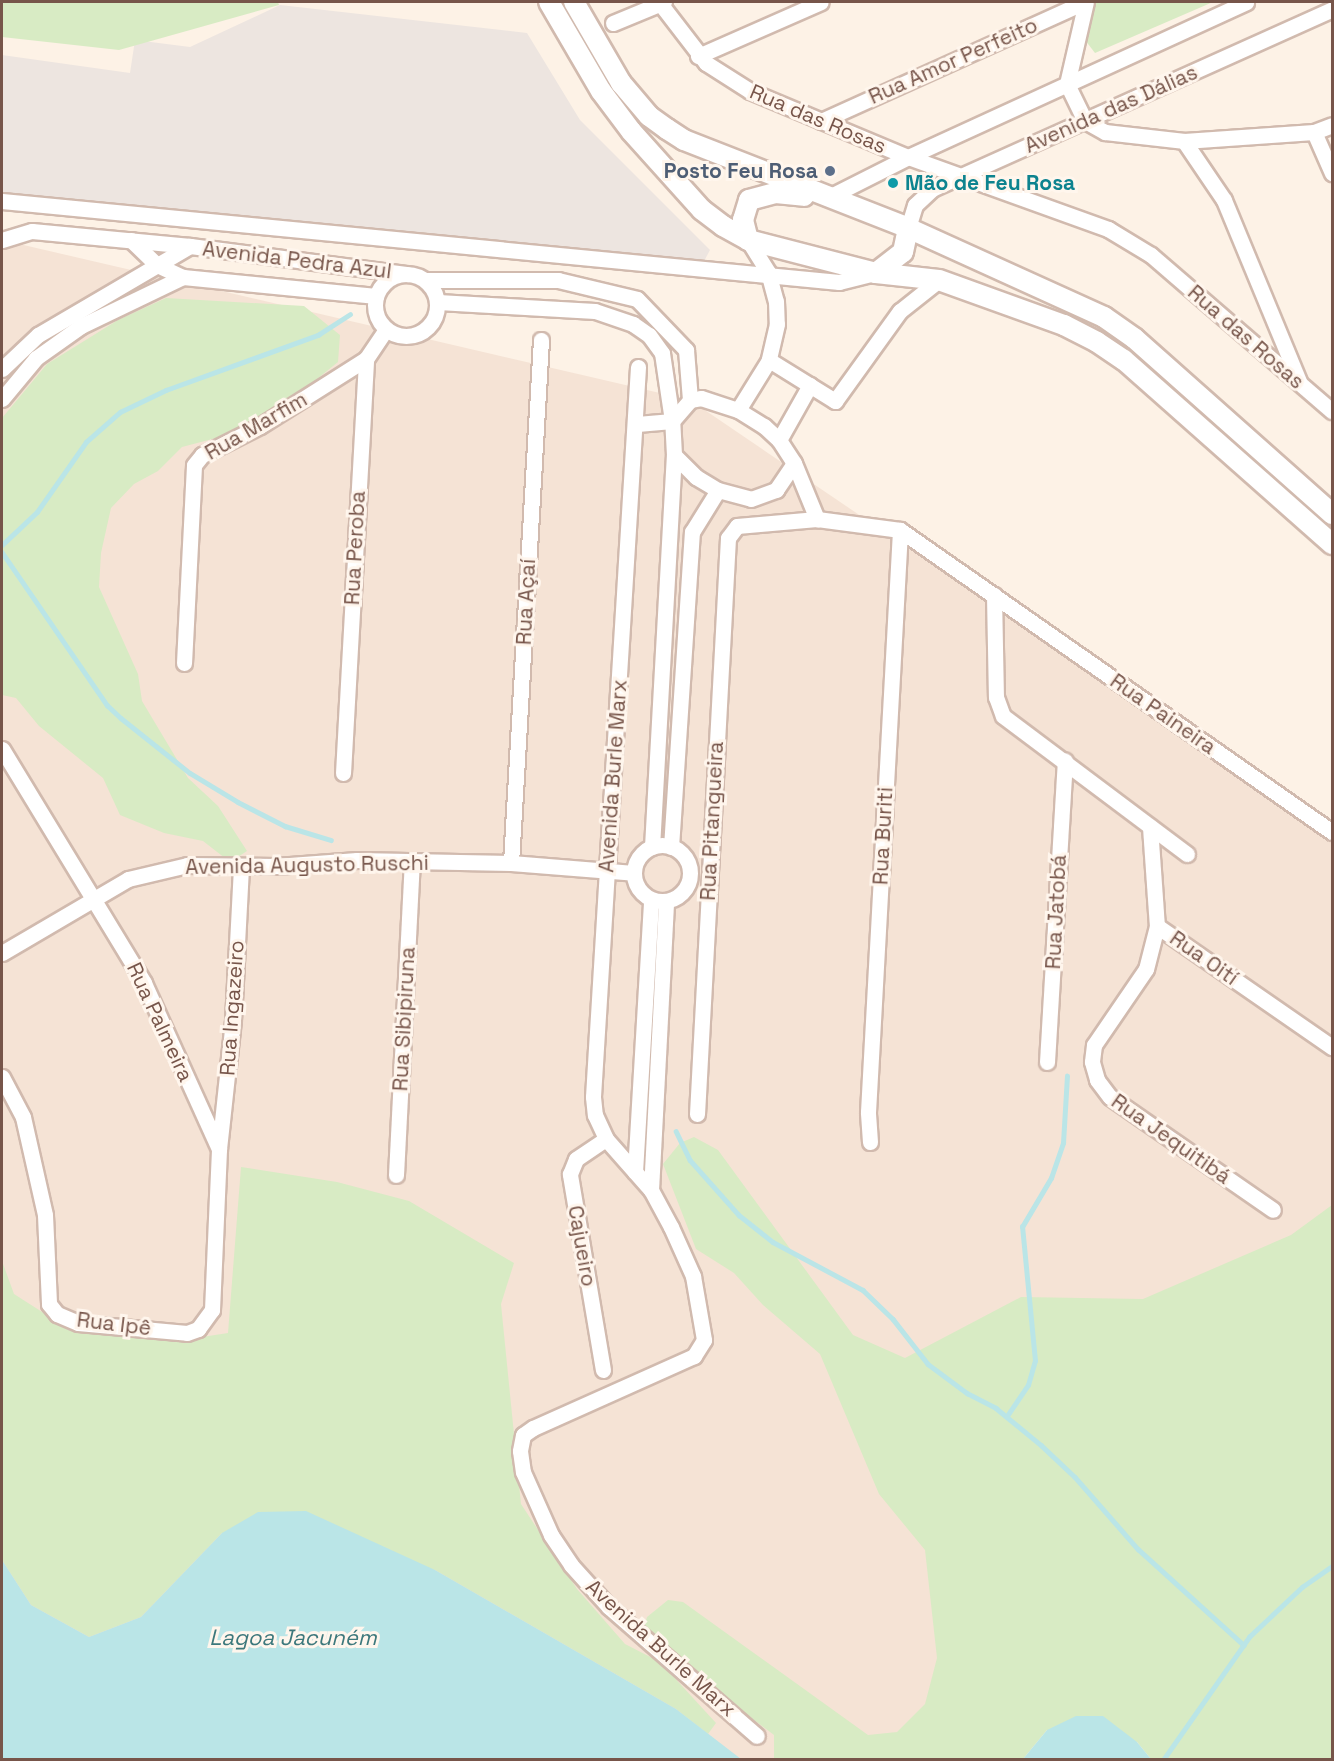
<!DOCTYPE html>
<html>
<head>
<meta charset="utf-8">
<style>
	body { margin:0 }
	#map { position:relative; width:1334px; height:1761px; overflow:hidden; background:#fdf2e6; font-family:"Space Grotesk",sans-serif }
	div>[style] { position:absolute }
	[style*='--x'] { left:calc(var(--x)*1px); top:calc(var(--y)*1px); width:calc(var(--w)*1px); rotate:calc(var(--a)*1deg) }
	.residential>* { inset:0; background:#f5e3d5 }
	.industrial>* { inset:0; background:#ede5e0 }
	.green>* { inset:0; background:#d8ebc4 }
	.water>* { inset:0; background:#bae5e7 }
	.stream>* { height:4.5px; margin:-2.25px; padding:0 2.25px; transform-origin:2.25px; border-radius:2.25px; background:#bae5e7 }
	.roads { filter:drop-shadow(2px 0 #d1baae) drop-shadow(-2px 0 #d1baae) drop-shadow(0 2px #d1baae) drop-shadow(0 -2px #d1baae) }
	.street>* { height:15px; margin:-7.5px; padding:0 7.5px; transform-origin:7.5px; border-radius:7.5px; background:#fff }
	.street>.ring { margin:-7.5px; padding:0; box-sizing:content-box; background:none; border:15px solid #fff; border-radius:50% }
	.secondary>* { height:20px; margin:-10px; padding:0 10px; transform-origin:10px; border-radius:10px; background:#fff }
	.dots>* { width:16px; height:16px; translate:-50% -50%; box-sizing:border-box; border:3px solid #fff6ed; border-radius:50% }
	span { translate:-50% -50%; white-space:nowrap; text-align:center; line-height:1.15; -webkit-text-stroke:6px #fff6ed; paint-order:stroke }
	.street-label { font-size:21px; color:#77554a }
	.service-label { font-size:21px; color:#4e5e75; font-weight:700 }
	.right { translate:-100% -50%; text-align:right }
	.culture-label { font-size:21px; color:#0d838f; font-weight:700 }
	.left { translate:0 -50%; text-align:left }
	.water-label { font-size:22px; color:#3d787c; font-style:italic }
	.frame { position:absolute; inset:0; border:3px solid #77554a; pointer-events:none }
</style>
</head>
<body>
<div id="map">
	<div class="residential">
		<i style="clip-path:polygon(2px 240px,690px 400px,1332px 836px,1332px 1245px,1012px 1759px,542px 1759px,2px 1654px)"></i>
	</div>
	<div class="industrial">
		<i style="clip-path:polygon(280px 5px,527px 33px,580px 120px,710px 250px,703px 263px,2px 197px,2px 55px,130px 73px,135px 40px,190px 47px)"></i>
	</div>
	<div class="green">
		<i style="clip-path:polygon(2px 2px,278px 2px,279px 5px,119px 50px,2px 37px)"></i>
		<i style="clip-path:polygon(1093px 2px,1213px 2px,1095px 53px,1085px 40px)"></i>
		<i style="clip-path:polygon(166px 298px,304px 306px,340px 335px,338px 362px,258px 427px,182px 447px,158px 471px,134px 484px,111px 508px,101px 553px,99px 587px,138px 674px,142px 701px,188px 778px,218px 806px,247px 851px,230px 862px,203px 841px,164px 833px,120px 815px,103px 778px,39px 726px,16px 698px,2px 695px,2px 418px,47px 364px,118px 320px)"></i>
		<i style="clip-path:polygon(694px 1137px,718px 1150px,853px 1335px,905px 1358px,1021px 1297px,1143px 1299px,1291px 1235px,1332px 1205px,1332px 1759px,1151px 1759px,1137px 1742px,1047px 1730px,1023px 1759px,774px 1759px,774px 1735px,650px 1642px,642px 1634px,647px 1617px,668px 1600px,683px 1602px,868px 1735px,897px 1732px,925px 1704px,937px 1658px,925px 1550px,879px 1494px,820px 1354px,763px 1305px,734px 1273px,696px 1249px,663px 1164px,680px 1143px)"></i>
		<i style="clip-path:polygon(241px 1167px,337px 1182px,409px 1201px,514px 1263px,501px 1304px,521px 1504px,577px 1589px,625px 1644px,660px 1662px,716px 1723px,708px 1734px,676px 1709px,435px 1570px,222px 1533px,141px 1617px,89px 1637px,31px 1605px,2px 1560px,2px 1261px,14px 1294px,75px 1333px,202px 1337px,228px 1333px)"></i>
	</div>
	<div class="water">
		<i style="clip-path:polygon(306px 1511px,435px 1570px,676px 1709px,741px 1759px,2px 1759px,2px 1560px,31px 1605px,89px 1637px,141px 1617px,222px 1533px,258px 1512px)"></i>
		<i style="clip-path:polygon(1076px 1716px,1103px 1716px,1137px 1742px,1151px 1759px,1023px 1759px,1047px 1730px)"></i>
	</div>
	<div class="stream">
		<i style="--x:2;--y:545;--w:48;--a:-43.3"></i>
		<i style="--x:37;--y:512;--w:85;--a:-55"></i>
		<i style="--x:86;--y:442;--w:45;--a:-41.4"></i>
		<i style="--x:120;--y:412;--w:51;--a:-25.6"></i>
		<i style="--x:166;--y:390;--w:162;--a:-19.9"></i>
		<i style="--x:318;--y:335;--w:38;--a:-33"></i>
		<i style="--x:2;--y:552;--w:186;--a:55.5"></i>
		<i style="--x:107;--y:705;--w:19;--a:43"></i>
		<i style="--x:121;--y:718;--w:88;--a:38.6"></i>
		<i style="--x:190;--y:773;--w:56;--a:31.1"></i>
		<i style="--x:238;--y:802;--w:53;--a:27.1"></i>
		<i style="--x:285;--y:826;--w:48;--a:16.9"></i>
		<i style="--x:676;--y:1131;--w:32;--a:64"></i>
		<i style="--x:690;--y:1160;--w:74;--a:48.3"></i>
		<i style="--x:739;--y:1215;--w:43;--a:38.5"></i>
		<i style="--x:773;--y:1242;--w:102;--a:28.1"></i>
		<i style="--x:863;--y:1290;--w:42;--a:44"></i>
		<i style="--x:893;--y:1319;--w:57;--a:52.1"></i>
		<i style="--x:928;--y:1364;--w:49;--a:36.6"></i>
		<i style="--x:967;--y:1393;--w:33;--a:27"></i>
		<i style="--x:996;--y:1408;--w:58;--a:39.4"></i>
		<i style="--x:1041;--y:1445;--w:47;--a:43.3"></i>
		<i style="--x:1075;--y:1477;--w:96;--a:48.8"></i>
		<i style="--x:1138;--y:1549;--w:143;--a:42.2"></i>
		<i style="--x:1007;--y:1416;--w:37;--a:-56"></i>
		<i style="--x:1028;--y:1385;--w:25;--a:-74"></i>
		<i style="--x:1035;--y:1361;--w:135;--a:-95.5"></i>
		<i style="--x:1022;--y:1227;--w:57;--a:-59.4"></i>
		<i style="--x:1051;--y:1178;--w:37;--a:-71"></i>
		<i style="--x:1063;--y:1143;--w:67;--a:-86.6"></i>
		<i style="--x:1163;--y:1760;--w:150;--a:-55"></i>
		<i style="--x:1249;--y:1637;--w:73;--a:-43.3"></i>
		<i style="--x:1302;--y:1587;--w:37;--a:-35"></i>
	</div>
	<div class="roads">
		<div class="street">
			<i style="--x:659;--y:2;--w:77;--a:52.4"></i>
			<i style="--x:706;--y:63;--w:52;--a:32.5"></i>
			<i style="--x:750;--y:91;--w:171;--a:22.7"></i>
			<i style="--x:908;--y:157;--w:213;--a:19.8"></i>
			<i style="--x:1108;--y:229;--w:50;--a:31.2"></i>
			<i style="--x:1151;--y:255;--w:239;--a:40.8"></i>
			<i style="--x:613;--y:23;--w:55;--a:-22.4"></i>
			<i style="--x:698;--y:56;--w:134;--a:-23.7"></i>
			<i style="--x:1067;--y:84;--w:41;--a:64.1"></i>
			<i style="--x:1085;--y:121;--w:23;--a:29"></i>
			<i style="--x:1105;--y:132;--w:80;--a:6.5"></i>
			<i style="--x:1184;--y:141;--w:130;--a:-4"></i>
			<i style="--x:1314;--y:132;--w:19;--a:-21"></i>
			<i style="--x:1067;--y:84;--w:84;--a:-77"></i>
			<i style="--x:821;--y:121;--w:290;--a:-24.3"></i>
			<i style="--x:1314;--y:132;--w:45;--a:66.3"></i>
			<i style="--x:1184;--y:141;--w:71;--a:55.9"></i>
			<i style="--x:1224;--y:200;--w:196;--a:67.5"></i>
			<i style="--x:827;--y:198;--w:91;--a:-26.8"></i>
			<i style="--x:908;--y:157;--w:372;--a:-24.6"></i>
			<i style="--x:2;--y:201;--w:841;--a:5.53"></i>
			<i style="--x:839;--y:282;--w:38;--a:-14"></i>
			<i style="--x:908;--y:228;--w:24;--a:-73"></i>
			<i style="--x:915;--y:205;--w:23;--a:-43"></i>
			<i style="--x:932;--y:189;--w:439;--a:-24.2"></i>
			<i style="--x:2;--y:240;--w:31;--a:-17"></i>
			<i style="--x:32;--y:231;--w:159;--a:5.4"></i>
			<i style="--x:131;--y:240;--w:36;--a:44"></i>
			<i style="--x:157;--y:265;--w:29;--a:25"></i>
			<i style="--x:183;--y:277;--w:194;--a:5.6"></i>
			<i style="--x:748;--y:240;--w:38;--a:58"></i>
			<i style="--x:768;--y:272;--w:30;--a:75"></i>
			<i style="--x:776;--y:301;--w:23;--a:88"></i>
			<i style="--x:777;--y:324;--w:37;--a:103"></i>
			<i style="--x:769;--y:360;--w:78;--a:31.8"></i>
			<i style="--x:835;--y:401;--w:111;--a:-54.2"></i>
			<i style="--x:900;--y:311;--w:50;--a:-38.5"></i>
			<i class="ring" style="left:375px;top:274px;width:47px;height:47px"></i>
			<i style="--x:425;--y:280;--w:133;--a:0"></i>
			<i style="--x:558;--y:280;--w:81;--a:13.5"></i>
			<i style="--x:637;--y:299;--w:71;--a:46.1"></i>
			<i style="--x:686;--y:350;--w:50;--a:85.4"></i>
			<i style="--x:438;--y:302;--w:157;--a:3.3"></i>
			<i style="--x:595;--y:311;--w:40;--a:18.9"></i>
			<i style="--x:633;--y:324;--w:19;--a:35"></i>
			<i style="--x:649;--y:335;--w:22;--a:54"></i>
			<i style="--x:662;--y:353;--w:69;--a:81.6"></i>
			<i style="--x:672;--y:421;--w:35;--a:175"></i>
			<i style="--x:638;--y:367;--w:731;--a:93.53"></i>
			<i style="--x:593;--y:1097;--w:18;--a:84"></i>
			<i style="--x:595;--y:1115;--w:26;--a:65"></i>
			<i style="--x:606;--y:1139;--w:68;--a:48.6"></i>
			<i style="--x:651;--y:1190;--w:42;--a:61.6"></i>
			<i style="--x:671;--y:1227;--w:54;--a:65.8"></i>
			<i style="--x:693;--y:1276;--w:65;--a:80.2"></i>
			<i style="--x:704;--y:1340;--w:19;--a:122"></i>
			<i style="--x:694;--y:1356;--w:176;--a:155.9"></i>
			<i style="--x:533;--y:1428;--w:12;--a:145"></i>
			<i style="--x:523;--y:1435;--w:16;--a:101"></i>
			<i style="--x:520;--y:1451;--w:21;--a:82"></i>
			<i style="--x:523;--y:1472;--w:69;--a:66"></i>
			<i style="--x:551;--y:1535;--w:36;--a:56"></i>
			<i style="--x:571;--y:1565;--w:57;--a:47.9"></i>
			<i style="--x:609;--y:1607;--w:196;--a:41.1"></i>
			<i style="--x:2;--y:369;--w:50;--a:-43.4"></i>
			<i style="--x:38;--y:335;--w:176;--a:-30.4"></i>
			<i style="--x:190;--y:246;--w:218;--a:7.4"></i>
			<i style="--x:2;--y:399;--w:53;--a:-50.3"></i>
			<i style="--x:36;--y:358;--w:55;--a:-35.4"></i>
			<i style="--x:81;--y:326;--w:113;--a:-25.7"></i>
			<i style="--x:738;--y:410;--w:59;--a:-58.2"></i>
			<i style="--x:779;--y:440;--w:63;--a:-60.6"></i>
			<i style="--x:674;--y:455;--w:31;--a:45"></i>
			<i style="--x:696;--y:477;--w:26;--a:31"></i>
			<i style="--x:718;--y:490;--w:34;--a:15"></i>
			<i style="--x:751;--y:499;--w:27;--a:-20"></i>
			<i style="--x:776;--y:490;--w:32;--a:-56"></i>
			<i style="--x:994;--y:595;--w:102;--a:88.9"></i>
			<i style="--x:996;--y:697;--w:20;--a:70"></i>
			<i style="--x:1003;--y:716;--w:230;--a:36.9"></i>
			<i style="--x:184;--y:663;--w:198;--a:-87.1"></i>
			<i style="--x:194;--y:465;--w:13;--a:-51"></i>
			<i style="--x:202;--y:455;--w:65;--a:-26.6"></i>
			<i style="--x:260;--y:426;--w:125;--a:-32.3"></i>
			<i style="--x:2;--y:749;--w:274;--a:58.7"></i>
			<i style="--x:144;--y:983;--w:182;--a:65.7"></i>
			<i style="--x:343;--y:773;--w:415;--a:-86.8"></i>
			<i style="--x:366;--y:359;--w:36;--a:-56"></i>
			<i style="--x:1150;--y:827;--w:99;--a:86"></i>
			<i style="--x:1157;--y:926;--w:213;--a:34.7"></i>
			<i class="ring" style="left:634px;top:845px;width:41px;height:41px"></i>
			<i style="--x:652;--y:847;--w:393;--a:-86.8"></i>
			<i style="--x:674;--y:455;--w:34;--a:-93"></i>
			<i style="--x:672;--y:421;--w:28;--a:-49"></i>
			<i style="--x:690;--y:400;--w:11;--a:-10"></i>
			<i style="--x:701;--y:398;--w:39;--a:18"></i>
			<i style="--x:738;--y:410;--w:31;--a:32"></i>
			<i style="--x:764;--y:426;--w:21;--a:43"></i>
			<i style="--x:779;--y:440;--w:27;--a:57"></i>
			<i style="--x:794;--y:463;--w:61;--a:67.7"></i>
			<i style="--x:671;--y:847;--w:316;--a:-86.2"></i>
			<i style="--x:692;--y:532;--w:49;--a:-58.2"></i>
			<i style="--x:511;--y:863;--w:524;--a:-86.72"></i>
			<i style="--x:1157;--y:926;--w:44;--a:104.3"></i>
			<i style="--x:1146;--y:969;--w:92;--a:124.4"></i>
			<i style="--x:1094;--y:1045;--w:17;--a:97"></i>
			<i style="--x:1092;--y:1062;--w:19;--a:74"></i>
			<i style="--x:1097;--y:1080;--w:21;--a:53"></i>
			<i style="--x:1110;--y:1097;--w:198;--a:34.7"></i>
			<i style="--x:2;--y:953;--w:146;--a:-30.4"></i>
			<i style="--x:128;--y:879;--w:61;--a:-13.3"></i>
			<i style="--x:187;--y:865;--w:89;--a:0.6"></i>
			<i style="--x:276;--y:866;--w:81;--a:-4.2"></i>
			<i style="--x:357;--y:860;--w:154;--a:1.1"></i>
			<i style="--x:511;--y:863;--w:123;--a:4.6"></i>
			<i style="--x:1047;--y:1062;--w:302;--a:-86.6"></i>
			<i style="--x:2;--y:1077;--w:45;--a:62.3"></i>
			<i style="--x:23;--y:1117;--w:100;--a:77.3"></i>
			<i style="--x:45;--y:1215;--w:89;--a:87.4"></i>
			<i style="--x:49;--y:1304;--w:13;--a:51"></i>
			<i style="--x:57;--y:1314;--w:23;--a:23"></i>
			<i style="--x:78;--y:1323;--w:109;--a:5.2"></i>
			<i style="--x:187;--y:1333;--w:12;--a:-20"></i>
			<i style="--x:198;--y:1329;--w:24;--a:-54"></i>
			<i style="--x:212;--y:1310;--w:161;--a:-87.5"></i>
			<i style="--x:219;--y:1149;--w:130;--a:-83.8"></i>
			<i style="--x:233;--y:1020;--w:154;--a:-87"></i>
			<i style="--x:697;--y:1114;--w:577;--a:-86.92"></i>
			<i style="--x:728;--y:538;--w:15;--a:-53"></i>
			<i style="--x:737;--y:526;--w:80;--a:-5"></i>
			<i style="--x:817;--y:519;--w:84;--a:7.5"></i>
			<i style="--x:900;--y:530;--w:527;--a:34.96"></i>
			<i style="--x:870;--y:1142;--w:30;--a:-94"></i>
			<i style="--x:868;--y:1112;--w:583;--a:-86.85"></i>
			<i style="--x:635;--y:1172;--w:273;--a:-86.6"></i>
			<i style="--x:396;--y:1175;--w:313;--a:-87.1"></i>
			<i style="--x:651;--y:1190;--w:289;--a:-87"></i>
			<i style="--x:603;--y:1370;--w:199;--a:-99.6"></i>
			<i style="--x:570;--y:1174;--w:16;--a:-68"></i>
			<i style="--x:576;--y:1159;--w:36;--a:-34"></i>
		</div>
		<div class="secondary">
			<i style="--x:549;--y:2;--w:103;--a:59.7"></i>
			<i style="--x:601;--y:91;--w:50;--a:53.1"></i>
			<i style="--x:631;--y:131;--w:106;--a:48.1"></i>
			<i style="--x:702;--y:210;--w:26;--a:37"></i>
			<i style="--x:723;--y:226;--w:29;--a:29"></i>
			<i style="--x:748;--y:240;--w:132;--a:14.5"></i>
			<i style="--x:876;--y:273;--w:63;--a:6.3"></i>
			<i style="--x:939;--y:280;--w:133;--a:19.8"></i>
			<i style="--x:1064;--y:325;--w:37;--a:27"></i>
			<i style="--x:1097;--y:342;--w:32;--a:34"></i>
			<i style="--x:1124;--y:360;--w:278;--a:41.5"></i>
			<i style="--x:574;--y:2;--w:94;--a:59.9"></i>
			<i style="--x:621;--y:83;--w:43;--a:49.7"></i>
			<i style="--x:649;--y:116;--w:22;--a:36"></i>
			<i style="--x:667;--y:129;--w:20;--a:33"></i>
			<i style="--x:684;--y:140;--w:241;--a:21.4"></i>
			<i style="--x:908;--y:228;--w:215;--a:24.4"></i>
			<i style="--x:1104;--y:317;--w:37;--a:35"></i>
			<i style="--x:1134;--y:338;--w:265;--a:41.6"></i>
			<i style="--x:748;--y:240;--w:21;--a:-104"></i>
			<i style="--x:743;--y:220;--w:21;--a:-73"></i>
			<i style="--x:749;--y:200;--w:28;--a:-15"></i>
			<i style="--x:776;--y:193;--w:28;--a:6"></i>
			<i style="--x:876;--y:273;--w:34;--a:-38"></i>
			<i style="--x:903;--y:252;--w:25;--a:-78"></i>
		</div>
	</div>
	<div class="dots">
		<i style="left:830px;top:171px;background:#5c6f8a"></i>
		<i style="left:893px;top:183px;background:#0f9aa8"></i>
	</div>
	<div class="street-label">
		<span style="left:953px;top:61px;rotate:-24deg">Rua Amor Perfeito</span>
		<span style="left:1111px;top:109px;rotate:-24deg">Avenida das Dálias</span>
		<span style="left:818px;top:119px;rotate:23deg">Rua das Rosas</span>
		<span style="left:297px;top:260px;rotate:7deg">Avenida Pedra Azul</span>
		<span style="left:1246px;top:337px;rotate:41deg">Rua das Rosas</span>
		<span style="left:256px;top:426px;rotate:-30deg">Rua Marfim</span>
		<span style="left:355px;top:548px;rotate:-87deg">Rua Peroba</span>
		<span style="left:526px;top:602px;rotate:-87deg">Rua Açaí</span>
		<span style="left:1163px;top:714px;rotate:35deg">Rua Paineira</span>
		<span style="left:613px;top:776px;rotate:-86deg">Avenida Burle Marx</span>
		<span style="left:712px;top:821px;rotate:-87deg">Rua Pitangueira</span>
		<span style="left:883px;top:836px;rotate:-87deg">Rua Buriti</span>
		<span style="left:307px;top:865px;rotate:-1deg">Avenida Augusto Ruschi</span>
		<span style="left:1056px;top:912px;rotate:-87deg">Rua Jatobá</span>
		<span style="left:1204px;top:958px;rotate:35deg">Rua Oití</span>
		<span style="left:232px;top:1008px;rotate:-86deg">Rua Ingazeiro</span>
		<span style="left:404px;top:1019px;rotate:-87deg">Rua Sibipiruna</span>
		<span style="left:160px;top:1022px;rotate:65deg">Rua Palmeira</span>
		<span style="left:1171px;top:1139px;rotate:35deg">Rua Jequitibá</span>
		<span style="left:582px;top:1246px;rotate:80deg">Cajueiro</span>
		<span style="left:114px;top:1324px;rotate:7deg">Rua Ipê</span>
		<span style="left:661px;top:1648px;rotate:42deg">Avenida Burle Marx</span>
	</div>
	<div class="service-label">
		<span class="right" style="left:818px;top:171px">Posto Feu Rosa</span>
	</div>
	<div class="culture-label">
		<span class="left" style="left:905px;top:183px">Mão de Feu Rosa</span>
	</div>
	<div class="water-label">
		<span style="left:293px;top:1638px">Lagoa Jacuném</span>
	</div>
	<div class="frame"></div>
</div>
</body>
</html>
